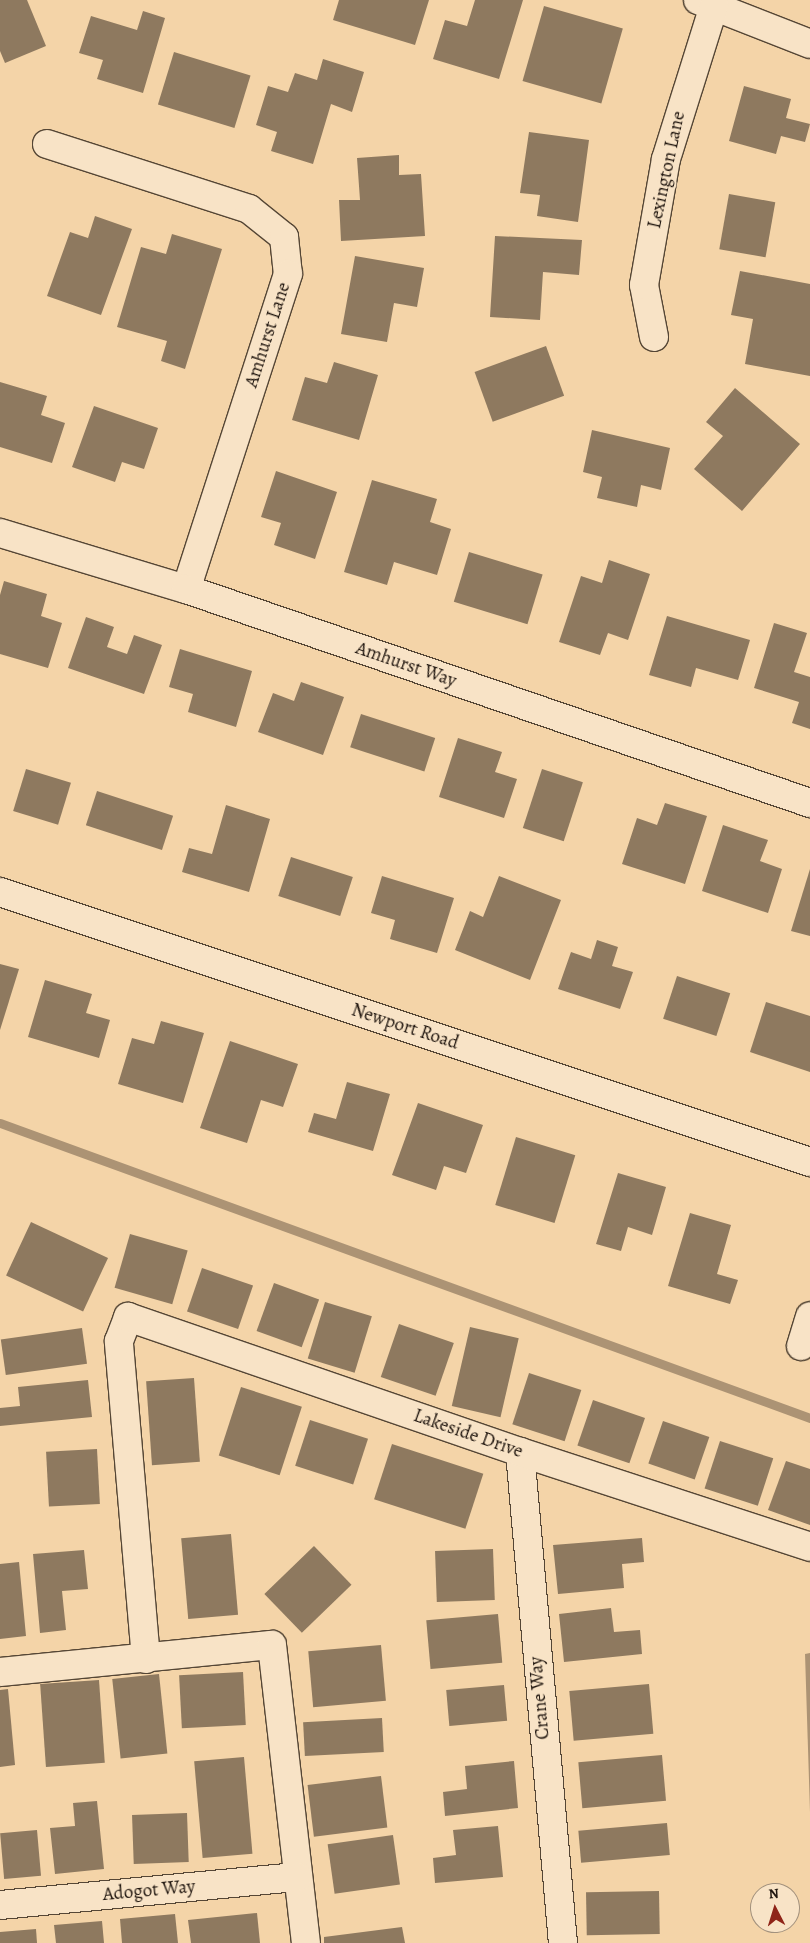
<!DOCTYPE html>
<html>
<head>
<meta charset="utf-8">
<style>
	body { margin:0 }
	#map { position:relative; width:810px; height:1943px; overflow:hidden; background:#f4d4a8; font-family:Alegreya,serif }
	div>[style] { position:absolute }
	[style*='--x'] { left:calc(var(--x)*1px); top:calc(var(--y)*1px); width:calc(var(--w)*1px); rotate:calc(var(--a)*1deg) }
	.water>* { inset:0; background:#ac9374 }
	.stream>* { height:9px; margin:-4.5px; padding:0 4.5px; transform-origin:4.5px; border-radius:4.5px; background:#ac9374 }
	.building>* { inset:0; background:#8e795f; transform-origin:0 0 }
	.roads { filter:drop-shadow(1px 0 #554635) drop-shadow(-1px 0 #554635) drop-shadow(0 1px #554635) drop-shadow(0 -1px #554635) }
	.minor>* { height:28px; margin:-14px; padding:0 14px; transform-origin:14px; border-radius:14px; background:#f8e3c6 }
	span { translate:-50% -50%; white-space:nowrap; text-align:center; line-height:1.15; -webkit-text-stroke:4.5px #f8e3c6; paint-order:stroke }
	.street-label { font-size:19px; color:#20160f }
	.north { position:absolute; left:750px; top:1883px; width:50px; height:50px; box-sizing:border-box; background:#f8e3c6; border:1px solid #a2917d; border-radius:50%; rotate:355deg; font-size:14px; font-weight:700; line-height:20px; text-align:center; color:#20160f }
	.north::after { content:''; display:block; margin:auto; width:18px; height:22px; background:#8f2418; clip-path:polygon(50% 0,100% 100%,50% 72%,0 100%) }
</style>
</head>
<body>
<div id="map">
	<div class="water">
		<i style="clip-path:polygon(810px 1653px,810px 1812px,805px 1654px)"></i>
	</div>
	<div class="stream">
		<i style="--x:0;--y:1123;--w:862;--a:20.01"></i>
	</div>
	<div class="building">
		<i style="clip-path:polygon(0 0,27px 0,46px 46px,5px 63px,0 51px)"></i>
		<i style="clip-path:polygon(339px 0,429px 0,415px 45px,333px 20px)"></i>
		<i style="clip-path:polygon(475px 0,523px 0,499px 79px,433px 59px,445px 20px,467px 26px)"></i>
		<i style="left:544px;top:6px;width:82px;height:78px;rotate:16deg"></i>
		<i style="clip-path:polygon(143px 11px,165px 18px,143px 93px,97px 79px,103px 60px,79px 53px,91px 16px,137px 30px)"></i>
		<i style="left:174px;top:52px;width:80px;height:55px;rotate:17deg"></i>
		<i style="clip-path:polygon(323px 59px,364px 72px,352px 112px,331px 104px,313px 164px,271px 151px,277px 132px,256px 125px,268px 86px,288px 92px,295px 73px,317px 80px)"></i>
		<i style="clip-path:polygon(744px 86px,791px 99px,786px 118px,810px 124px,805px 142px,781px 136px,776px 154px,729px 141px)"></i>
		<i style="clip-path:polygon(529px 132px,589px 140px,578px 222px,537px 216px,540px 195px,520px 193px)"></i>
		<i style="clip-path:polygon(399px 155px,399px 175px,421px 174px,425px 236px,341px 241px,339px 200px,360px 200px,357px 158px)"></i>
		<i style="left:729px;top:194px;width:47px;height:56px;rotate:10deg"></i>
		<i style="clip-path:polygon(95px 216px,132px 229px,101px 315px,47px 296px,70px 232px,88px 238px)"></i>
		<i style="clip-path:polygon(172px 234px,222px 249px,185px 369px,161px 361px,167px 341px,117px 327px,141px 247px,166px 254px)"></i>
		<i style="clip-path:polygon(495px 236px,582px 240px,579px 275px,543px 272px,540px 320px,490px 317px)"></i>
		<i style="clip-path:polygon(355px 256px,424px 268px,417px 307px,394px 303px,387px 342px,341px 334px)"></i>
		<i style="clip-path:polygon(740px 271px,810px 284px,810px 376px,745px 364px,753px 319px,731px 315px)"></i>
		<i style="left:546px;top:346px;width:53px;height:76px;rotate:70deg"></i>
		<i style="clip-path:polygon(334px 362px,378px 375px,359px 440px,292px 420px,305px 377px,327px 383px)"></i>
		<i style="clip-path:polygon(0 382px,47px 396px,41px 415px,65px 423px,52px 463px,0 447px)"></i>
		<i style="clip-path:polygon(735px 388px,800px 444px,742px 511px,694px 469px,723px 436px,706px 422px)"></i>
		<i style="clip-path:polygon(94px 406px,158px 428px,144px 469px,122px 462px,115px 482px,72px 467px)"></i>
		<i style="clip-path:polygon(592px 430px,670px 448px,661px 490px,641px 485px,637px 507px,597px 498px,602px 477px,583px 472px)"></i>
		<i style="clip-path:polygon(276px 471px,337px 492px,315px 559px,274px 545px,281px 523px,261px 517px)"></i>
		<i style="clip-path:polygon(372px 480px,437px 499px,430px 522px,451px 529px,437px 575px,394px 562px,387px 585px,344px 572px)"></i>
		<i style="left:469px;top:552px;width:77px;height:52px;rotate:17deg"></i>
		<i style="clip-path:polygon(609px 560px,650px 574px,628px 640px,608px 633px,600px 655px,559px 642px,581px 576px,602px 583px)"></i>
		<i style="clip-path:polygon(4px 581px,47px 594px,41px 616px,62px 623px,48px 668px,0 654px,0 595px)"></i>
		<i style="clip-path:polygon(667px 616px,750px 640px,738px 680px,696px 668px,691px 687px,649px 675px)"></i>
		<i style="clip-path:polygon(86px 617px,114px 627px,107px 647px,127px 654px,134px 635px,162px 645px,144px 694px,68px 668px)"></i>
		<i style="clip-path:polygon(774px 623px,807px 633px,794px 672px,810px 677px,810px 729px,792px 723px,799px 702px,754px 688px)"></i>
		<i style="clip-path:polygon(180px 649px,252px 671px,236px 727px,188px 712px,193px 694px,169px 687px)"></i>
		<i style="clip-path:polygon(301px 682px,344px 697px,323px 755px,258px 732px,273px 693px,294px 701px)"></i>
		<i style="left:361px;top:714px;width:78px;height:35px;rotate:18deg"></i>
		<i style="clip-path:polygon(458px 738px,502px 752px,495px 772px,517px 779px,504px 818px,439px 797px)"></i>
		<i style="left:26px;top:769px;width:47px;height:44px;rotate:17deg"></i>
		<i style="left:542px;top:769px;width:43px;height:62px;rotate:18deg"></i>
		<i style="left:97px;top:791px;width:80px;height:36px;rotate:18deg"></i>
		<i style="clip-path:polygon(665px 803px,707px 816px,685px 884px,622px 864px,637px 818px,657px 825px)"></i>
		<i style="clip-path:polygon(226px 805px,270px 819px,249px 892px,182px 872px,189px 848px,212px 854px)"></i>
		<i style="clip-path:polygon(723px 825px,768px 840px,760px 861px,782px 869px,768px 913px,702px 891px)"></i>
		<i style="left:291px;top:857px;width:65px;height:41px;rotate:18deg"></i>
		<i style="clip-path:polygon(810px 869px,810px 936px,791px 931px)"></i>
		<i style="clip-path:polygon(382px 876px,454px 898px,437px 953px,390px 939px,395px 920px,371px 913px)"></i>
		<i style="clip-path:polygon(499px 876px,561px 900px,530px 980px,455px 950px,470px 911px,483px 917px)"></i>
		<i style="clip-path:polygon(597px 940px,618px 947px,612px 966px,633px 972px,620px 1009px,558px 989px,571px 952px,591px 959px)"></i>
		<i style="clip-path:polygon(0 964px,19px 969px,0 1030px)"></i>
		<i style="left:677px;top:976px;width:56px;height:45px;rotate:18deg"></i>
		<i style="clip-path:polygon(45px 980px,92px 994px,86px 1013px,110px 1020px,99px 1058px,28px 1037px)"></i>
		<i style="clip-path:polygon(766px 1002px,810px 1016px,810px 1072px,750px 1052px)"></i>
		<i style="clip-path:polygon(161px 1021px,204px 1033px,183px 1103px,118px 1084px,132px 1038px,154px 1044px)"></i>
		<i style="clip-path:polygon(230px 1041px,298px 1064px,283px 1107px,261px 1100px,247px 1143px,200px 1128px)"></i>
		<i style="clip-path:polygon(347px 1082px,390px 1094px,373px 1151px,308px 1132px,314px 1113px,336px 1119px)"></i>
		<i style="clip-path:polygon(418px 1103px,483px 1125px,466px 1173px,444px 1166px,436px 1190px,392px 1175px)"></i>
		<i style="left:516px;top:1137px;width:62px;height:71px;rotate:17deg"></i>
		<i style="clip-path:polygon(618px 1173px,666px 1187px,652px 1235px,628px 1227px,621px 1251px,596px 1244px)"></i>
		<i style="clip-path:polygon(690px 1213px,731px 1225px,717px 1274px,738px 1280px,730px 1304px,668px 1286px)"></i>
		<i style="left:31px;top:1222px;width:85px;height:59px;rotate:25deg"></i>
		<i style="left:130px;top:1234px;width:60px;height:56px;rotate:16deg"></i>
		<i style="left:202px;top:1268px;width:54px;height:46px;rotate:19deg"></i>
		<i style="left:274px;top:1283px;width:48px;height:51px;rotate:20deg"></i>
		<i style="left:325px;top:1302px;width:49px;height:59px;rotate:17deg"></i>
		<i style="left:399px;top:1324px;width:58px;height:56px;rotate:19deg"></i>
		<i style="left:470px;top:1327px;width:50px;height:81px;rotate:13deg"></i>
		<i style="left:82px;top:1328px;width:36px;height:82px;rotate:82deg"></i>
		<i style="left:529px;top:1373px;width:55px;height:54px;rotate:18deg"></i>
		<i style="left:194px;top:1378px;width:84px;height:48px;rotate:86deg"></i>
		<i style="clip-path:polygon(88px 1380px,92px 1417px,0 1426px,0 1408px,20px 1406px,18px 1387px)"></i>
		<i style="left:241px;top:1387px;width:64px;height:72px;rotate:18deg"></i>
		<i style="left:593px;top:1400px;width:55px;height:48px;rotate:19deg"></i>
		<i style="left:310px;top:1420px;width:61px;height:48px;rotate:18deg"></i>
		<i style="left:663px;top:1421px;width:49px;height:45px;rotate:19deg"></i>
		<i style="left:720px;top:1441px;width:56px;height:50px;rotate:18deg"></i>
		<i style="left:392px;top:1444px;width:96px;height:58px;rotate:18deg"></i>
		<i style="left:97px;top:1449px;width:55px;height:51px;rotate:87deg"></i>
		<i style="clip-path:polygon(786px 1461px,810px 1469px,810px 1525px,768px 1510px)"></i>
		<i style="left:231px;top:1534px;width:81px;height:50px;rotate:85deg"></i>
		<i style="clip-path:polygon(642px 1538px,644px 1562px,622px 1564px,624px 1588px,558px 1594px,553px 1545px)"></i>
		<i style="left:314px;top:1546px;width:54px;height:69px;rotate:46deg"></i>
		<i style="left:493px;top:1549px;width:51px;height:58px;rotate:88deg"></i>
		<i style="clip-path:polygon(84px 1550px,88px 1589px,62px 1591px,66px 1630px,40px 1633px,33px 1554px)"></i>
		<i style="clip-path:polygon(19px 1562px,26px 1636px,0 1639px,0 1564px)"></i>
		<i style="clip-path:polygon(611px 1608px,614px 1632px,640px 1630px,642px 1654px,564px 1662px,559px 1614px)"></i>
		<i style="left:498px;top:1614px;width:49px;height:72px;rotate:85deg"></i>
		<i style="left:381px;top:1645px;width:56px;height:73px;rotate:85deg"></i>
		<i style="left:243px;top:1672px;width:53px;height:64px;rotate:87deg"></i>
		<i style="left:159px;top:1674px;width:80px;height:47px;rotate:84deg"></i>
		<i style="left:99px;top:1680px;width:83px;height:59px;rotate:86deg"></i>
		<i style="left:649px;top:1684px;width:50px;height:80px;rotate:85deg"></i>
		<i style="left:504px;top:1685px;width:36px;height:58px;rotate:85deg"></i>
		<i style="clip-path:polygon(8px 1689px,15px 1765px,0 1767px,0 1690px)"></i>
		<i style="left:382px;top:1718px;width:34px;height:79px;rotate:87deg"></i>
		<i style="left:662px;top:1755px;width:46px;height:84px;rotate:85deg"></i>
		<i style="left:244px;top:1757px;width:97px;height:50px;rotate:85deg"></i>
		<i style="clip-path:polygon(514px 1761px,518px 1808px,445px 1816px,443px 1792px,467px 1789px,465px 1766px)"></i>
		<i style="left:381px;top:1776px;width:52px;height:74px;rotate:83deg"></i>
		<i style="clip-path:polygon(97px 1801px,104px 1869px,55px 1874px,50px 1828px,75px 1826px,73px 1803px)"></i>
		<i style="left:187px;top:1813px;width:49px;height:55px;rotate:88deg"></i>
		<i style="left:667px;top:1823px;width:32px;height:89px;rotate:85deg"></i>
		<i style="clip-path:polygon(498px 1826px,503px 1877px,435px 1883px,433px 1858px,456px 1855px,453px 1830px)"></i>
		<i style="left:37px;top:1830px;width:46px;height:37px;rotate:85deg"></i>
		<i style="left:393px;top:1835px;width:50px;height:66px;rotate:82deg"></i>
		<i style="left:659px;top:1891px;width:43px;height:73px;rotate:89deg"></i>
		<i style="clip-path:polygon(257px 1913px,260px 1943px,191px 1943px,188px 1920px)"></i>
		<i style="clip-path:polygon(175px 1914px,178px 1943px,122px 1943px,120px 1919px)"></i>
		<i style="clip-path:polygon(102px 1921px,104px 1943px,56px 1943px,54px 1925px)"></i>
		<i style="clip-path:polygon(402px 1927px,405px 1943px,324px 1943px,324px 1937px)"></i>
		<i style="clip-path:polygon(36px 1929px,37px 1943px,0 1943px,0 1932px)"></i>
	</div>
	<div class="roads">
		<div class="minor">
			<i style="--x:698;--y:0;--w:120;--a:21.4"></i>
			<i style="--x:47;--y:144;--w:212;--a:17.8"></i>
			<i style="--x:249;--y:209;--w:45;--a:38.7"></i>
			<i style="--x:284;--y:237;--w:37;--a:84"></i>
			<i style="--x:288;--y:274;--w:331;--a:107.9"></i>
			<i style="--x:654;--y:337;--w:53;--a:-100.9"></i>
			<i style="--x:644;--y:285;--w:128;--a:-80.1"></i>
			<i style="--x:666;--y:159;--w:160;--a:-72.6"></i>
			<i style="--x:0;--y:533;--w:194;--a:16.8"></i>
			<i style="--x:186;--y:589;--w:660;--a:18.93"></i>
			<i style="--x:0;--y:892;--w:854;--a:18.43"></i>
			<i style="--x:801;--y:1346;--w:31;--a:-73"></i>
			<i style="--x:520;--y:1452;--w:493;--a:85"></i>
			<i style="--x:146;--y:1659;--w:319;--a:-94.9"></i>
			<i style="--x:119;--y:1341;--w:26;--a:-69"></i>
			<i style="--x:128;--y:1317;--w:415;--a:19"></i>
			<i style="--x:520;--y:1452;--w:305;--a:18.1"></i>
			<i style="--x:0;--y:1672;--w:273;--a:-5.7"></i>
			<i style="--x:272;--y:1645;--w:300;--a:83.5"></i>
			<i style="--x:0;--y:1905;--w:299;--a:-5.4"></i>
		</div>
	</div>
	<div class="street-label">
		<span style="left:667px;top:170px;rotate:-78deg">Lexington Lane</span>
		<span style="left:268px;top:335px;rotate:-72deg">Amhurst Lane</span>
		<span style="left:406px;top:665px;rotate:19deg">Amhurst Way</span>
		<span style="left:405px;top:1027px;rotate:18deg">Newport Road</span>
		<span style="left:468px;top:1434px;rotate:19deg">Lakeside Drive</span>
		<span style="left:540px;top:1698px;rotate:-95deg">Crane Way</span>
		<span style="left:149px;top:1891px;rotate:-5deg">Adogot Way</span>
	</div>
	<div class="north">N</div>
</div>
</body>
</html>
